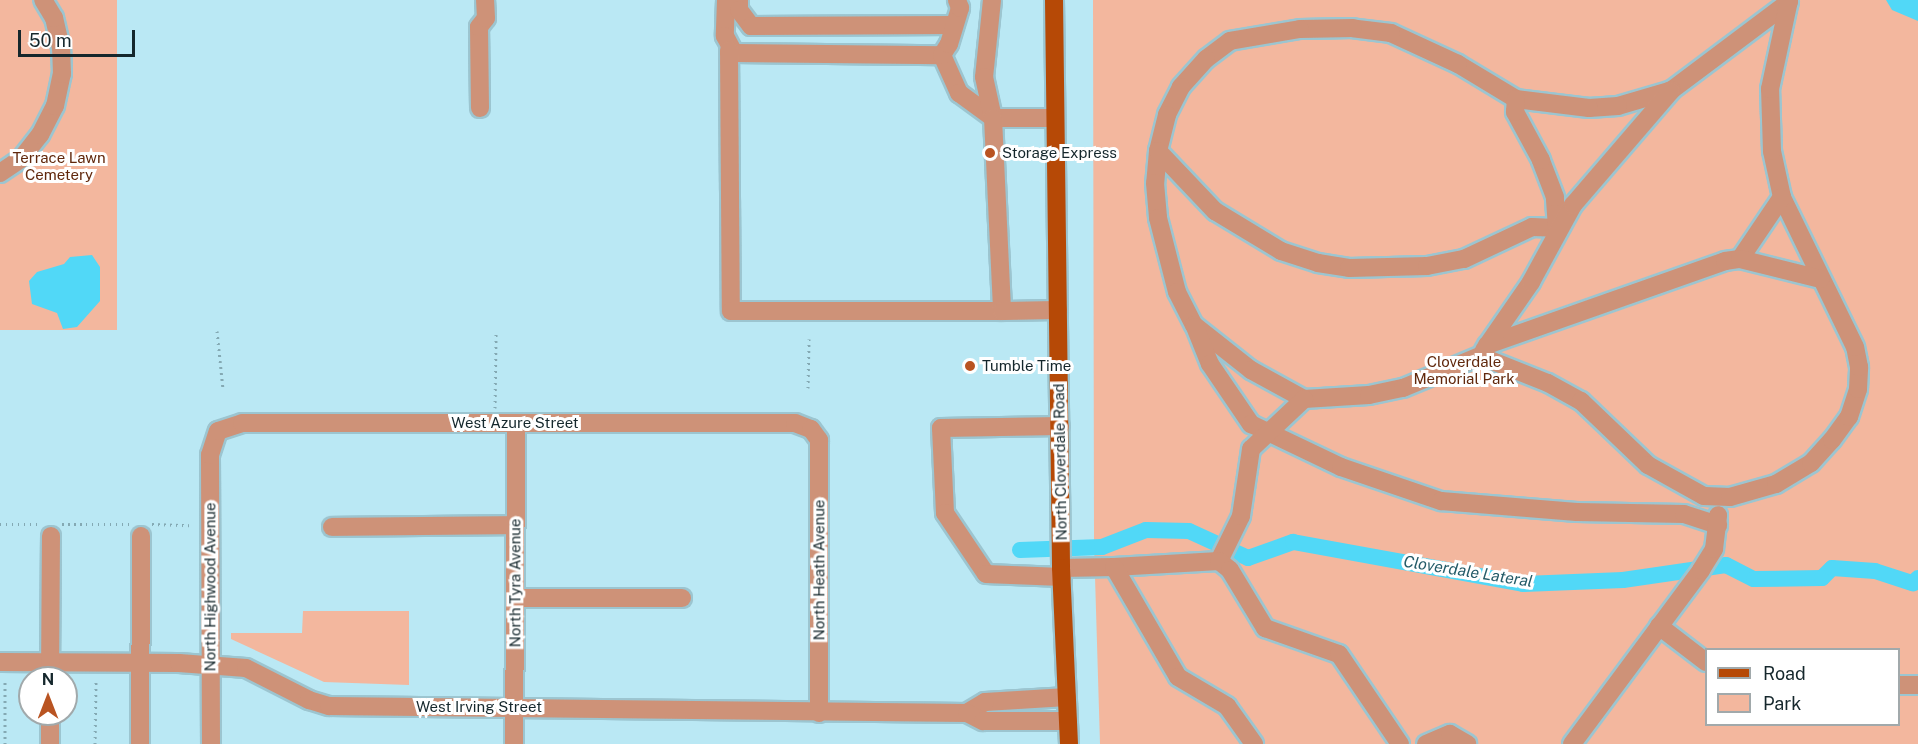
<!DOCTYPE html>
<html>
<head>
<meta charset="utf-8">
<style>
	body { margin:0 }
	#map { position:relative; width:1918px; height:744px; overflow:hidden; background:#bae8f4; font-family:"Public Sans",sans-serif }
	div>[style] { position:absolute }
	[style*='--x'] { left:calc(var(--x)*1px); top:calc(var(--y)*1px); width:calc(var(--w)*1px); rotate:calc(var(--a)*1deg) }
	.green>* { inset:0; background:#f3b79e; transform-origin:0 0 }
	.water>* { inset:0; background:#51d8f7 }
	.canal>* { height:16px; margin:-8px; padding:0 8px; transform-origin:8px; border-radius:8px; background:#51d8f7 }
	.path>* { height:3px; margin-top:-1.5px; transform-origin:0; background:repeating-linear-gradient(90deg,#84a9b3 0 1.5px,transparent 0 6px) }
	.roads { filter:drop-shadow(2px 0 #9cc5d0) drop-shadow(-2px 0 #9cc5d0) drop-shadow(0 2px #9cc5d0) drop-shadow(0 -2px #9cc5d0) }
	.minor>* { height:18px; margin:-9px; padding:0 9px; transform-origin:9px; border-radius:9px; background:#ce9278 }
	.major>* { height:18px; margin:-9px; padding:0 9px; transform-origin:9px; border-radius:9px; background:#b64906 }
	.dots>* { width:16px; height:16px; translate:-50% -50%; box-sizing:border-box; border:3px solid #fff; border-radius:50% }
	span { translate:-50% -50%; white-space:nowrap; text-align:center; line-height:1.15; -webkit-text-stroke:6px #fff; paint-order:stroke }
	.poi-label { font-size:15px; color:#15272c }
	.left { translate:0 -50%; text-align:left }
	.park-label { font-size:15px; color:#61280c }
	.street-label { font-size:15px; color:#15272c }
	.water-label { font-size:16px; color:#255c69; font-style:italic }
	.legend { position:absolute; left:1705px; top:648px; width:195px; height:78px; box-sizing:border-box; background:#fff; border:2px solid #a1a9ab; margin:0; padding:8px 10px; list-style:none; font-size:18px; color:#15272c }
	.legend li { display:flex; align-items:center; gap:12px; height:30px }
	.legend b { width:30px; border:2px solid #a1a9ab }
	.north { position:absolute; left:18px; top:666px; width:60px; height:60px; box-sizing:border-box; background:#fff; border:2px solid #a1a9ab; border-radius:50%; rotate:0deg; font-size:16px; font-weight:700; line-height:24px; text-align:center; color:#15272c }
	.north::after { content:''; display:block; margin:auto; width:21px; height:27px; background:#b95422; clip-path:polygon(50% 0,100% 100%,50% 72%,0 100%) }
	.scale { position:absolute; left:18px; top:30px; width:117px; height:27px; box-sizing:border-box; border:3px solid #15272c; border-top:0; padding-left:8px; font-size:18px; line-height:21px; white-space:nowrap; color:#15272c; -webkit-text-stroke:4px #fff; paint-order:stroke }
</style>
</head>
<body>
<div id="map">
	<div class="green">
		<i style="left:0;top:0;width:117px;height:330px"></i>
		<i style="clip-path:polygon(evenodd,1093px 0,1918px 0,1918px 744px,1100px 744px,1094px 543px,1093px 0,1706px 650px,1898px 650px,1898px 724px,1706px 724px,1706px 650px)"></i>
		<i style="clip-path:polygon(303px 611px,409px 611px,409px 685px,324px 682px,231px 639px,231px 633px,302px 633px)"></i>
	</div>
	<div class="water">
		<i style="clip-path:polygon(1886px 0,1918px 0,1918px 21px,1892px 10px)"></i>
		<i style="clip-path:polygon(92px 255px,100px 267px,100px 301px,77px 327px,63px 329px,57px 313px,32px 304px,29px 281px,37px 272px,64px 264px,70px 257px)"></i>
	</div>
	<div class="canal">
		<i style="--x:1020;--y:550;--w:82;--a:-2.1"></i>
		<i style="--x:1102;--y:547;--w:47;--a:-21.1"></i>
		<i style="--x:1146;--y:530;--w:43;--a:1.3"></i>
		<i style="--x:1189;--y:531;--w:65;--a:24.6"></i>
		<i style="--x:1248;--y:558;--w:48;--a:-19.6"></i>
		<i style="--x:1293;--y:542;--w:234;--a:10.3"></i>
		<i style="--x:1523;--y:584;--w:100;--a:-2.3"></i>
		<i style="--x:1623;--y:580;--w:104;--a:-8.3"></i>
		<i style="--x:1726;--y:565;--w:31;--a:27"></i>
		<i style="--x:1754;--y:579;--w:68;--a:-0.8"></i>
		<i style="--x:1822;--y:578;--w:14;--a:-45"></i>
		<i style="--x:1832;--y:568;--w:43;--a:4"></i>
		<i style="--x:1875;--y:571;--w:40;--a:18"></i>
		<i style="--x:1913;--y:583;--w:7;--a:-45"></i>
	</div>
	<div class="path">
		<i style="--x:217;--y:331;--w:58;--a:84.1"></i>
		<i style="--x:808;--y:388;--w:49;--a:-88.8"></i>
		<i style="--x:495;--y:408;--w:76;--a:-89.2"></i>
		<i style="--x:0;--y:524;--w:40;--a:0"></i>
		<i style="--x:62;--y:524;--w:68;--a:0"></i>
		<i style="--x:152;--y:524;--w:37;--a:2"></i>
		<i style="--x:5;--y:744;--w:62;--a:-90"></i>
		<i style="--x:95;--y:744;--w:62;--a:-89.1"></i>
	</div>
	<div class="roads">
		<div class="minor">
			<i style="--x:726;--y:0;--w:36;--a:92"></i>
			<i style="--x:725;--y:36;--w:19;--a:62"></i>
			<i style="--x:734;--y:53;--w:208;--a:0.6"></i>
			<i style="--x:942;--y:55;--w:42;--a:65.9"></i>
			<i style="--x:959;--y:93;--w:42;--a:36.3"></i>
			<i style="--x:739;--y:0;--w:10;--a:90"></i>
			<i style="--x:739;--y:10;--w:20;--a:53"></i>
			<i style="--x:751;--y:26;--w:203;--a:-0.3"></i>
			<i style="--x:992;--y:0;--w:77;--a:95.9"></i>
			<i style="--x:984;--y:77;--w:42;--a:77.6"></i>
			<i style="--x:1789;--y:2;--w:146;--a:143.1"></i>
			<i style="--x:1672;--y:90;--w:56;--a:163.5"></i>
			<i style="--x:1618;--y:106;--w:29;--a:176"></i>
			<i style="--x:1589;--y:108;--w:74;--a:-173"></i>
			<i style="--x:1516;--y:99;--w:68;--a:-148.9"></i>
			<i style="--x:1458;--y:64;--w:74;--a:-155.2"></i>
			<i style="--x:1391;--y:33;--w:38;--a:-173"></i>
			<i style="--x:1353;--y:28;--w:53;--a:178.9"></i>
			<i style="--x:1300;--y:29;--w:71;--a:170.3"></i>
			<i style="--x:1230;--y:41;--w:30;--a:143"></i>
			<i style="--x:1206;--y:59;--w:38;--a:132"></i>
			<i style="--x:1181;--y:87;--w:31;--a:117"></i>
			<i style="--x:1167;--y:115;--w:37;--a:104"></i>
			<i style="--x:1158;--y:151;--w:32;--a:95"></i>
			<i style="--x:1155;--y:183;--w:35;--a:85"></i>
			<i style="--x:1158;--y:218;--w:76;--a:75.6"></i>
			<i style="--x:1177;--y:292;--w:37;--a:63"></i>
			<i style="--x:1194;--y:325;--w:73;--a:38.3"></i>
			<i style="--x:1251;--y:370;--w:60;--a:28.7"></i>
			<i style="--x:1304;--y:399;--w:65;--a:-3.5"></i>
			<i style="--x:1369;--y:395;--w:35;--a:-12"></i>
			<i style="--x:1403;--y:388;--w:83;--a:-22.6"></i>
			<i style="--x:1480;--y:356;--w:73;--a:21.7"></i>
			<i style="--x:1548;--y:383;--w:38;--a:29"></i>
			<i style="--x:1581;--y:401;--w:93;--a:43.7"></i>
			<i style="--x:1648;--y:465;--w:64;--a:29"></i>
			<i style="--x:1704;--y:496;--w:26;--a:2"></i>
			<i style="--x:1730;--y:497;--w:48;--a:-15.8"></i>
			<i style="--x:1776;--y:484;--w:41;--a:-31"></i>
			<i style="--x:1811;--y:463;--w:31;--a:-48"></i>
			<i style="--x:1832;--y:440;--w:29;--a:-54"></i>
			<i style="--x:1849;--y:417;--w:29;--a:-72"></i>
			<i style="--x:1858;--y:389;--w:22;--a:-87"></i>
			<i style="--x:1859;--y:367;--w:20;--a:-101"></i>
			<i style="--x:1855;--y:347;--w:167;--a:-116"></i>
			<i style="--x:1782;--y:197;--w:47;--a:-102.3"></i>
			<i style="--x:1772;--y:151;--w:62;--a:-91.8"></i>
			<i style="--x:1770;--y:89;--w:91;--a:-77.9"></i>
			<i style="--x:729;--y:50;--w:261;--a:89.6"></i>
			<i style="--x:731;--y:311;--w:271;--a:0"></i>
			<i style="--x:942;--y:55;--w:13;--a:-58"></i>
			<i style="--x:949;--y:44;--w:38;--a:-73"></i>
			<i style="--x:960;--y:8;--w:9;--a:-111"></i>
			<i style="--x:480;--y:108;--w:81;--a:-90.7"></i>
			<i style="--x:479;--y:27;--w:11;--a:-52"></i>
			<i style="--x:486;--y:18;--w:18;--a:-93"></i>
			<i style="--x:1053;--y:118;--w:60;--a:180"></i>
			<i style="--x:993;--y:118;--w:193;--a:87.3"></i>
			<i style="--x:1002;--y:311;--w:56;--a:-1"></i>
			<i style="--x:1158;--y:151;--w:83;--a:46.5"></i>
			<i style="--x:1215;--y:211;--w:77;--a:31.2"></i>
			<i style="--x:1281;--y:251;--w:39;--a:18"></i>
			<i style="--x:1318;--y:263;--w:31;--a:9"></i>
			<i style="--x:1349;--y:268;--w:78;--a:-1.5"></i>
			<i style="--x:1427;--y:266;--w:38;--a:-11"></i>
			<i style="--x:1464;--y:259;--w:75;--a:-25.2"></i>
			<i style="--x:1532;--y:227;--w:25;--a:2"></i>
			<i style="--x:1557;--y:228;--w:31;--a:-94"></i>
			<i style="--x:1555;--y:197;--w:40;--a:-111"></i>
			<i style="--x:1541;--y:160;--w:55;--a:-118.4"></i>
			<i style="--x:1515;--y:112;--w:13;--a:-86"></i>
			<i style="--x:0;--y:173;--w:25;--a:-34"></i>
			<i style="--x:21;--y:159;--w:31;--a:-52"></i>
			<i style="--x:40;--y:135;--w:33;--a:-63"></i>
			<i style="--x:55;--y:106;--w:33;--a:-78"></i>
			<i style="--x:62;--y:74;--w:26;--a:-92"></i>
			<i style="--x:61;--y:48;--w:31;--a:-103"></i>
			<i style="--x:54;--y:18;--w:21;--a:-121"></i>
			<i style="--x:1740;--y:259;--w:75;--a:-55.9"></i>
			<i style="--x:1195;--y:327;--w:40;--a:68"></i>
			<i style="--x:1210;--y:364;--w:73;--a:55.7"></i>
			<i style="--x:1251;--y:424;--w:100;--a:25.5"></i>
			<i style="--x:1341;--y:467;--w:106;--a:18.8"></i>
			<i style="--x:1441;--y:501;--w:136;--a:4.6"></i>
			<i style="--x:1577;--y:512;--w:107;--a:1.1"></i>
			<i style="--x:1684;--y:514;--w:36;--a:18"></i>
			<i style="--x:1487;--y:345;--w:252;--a:-19.4"></i>
			<i style="--x:1725;--y:261;--w:15;--a:-8"></i>
			<i style="--x:1740;--y:259;--w:83;--a:13.9"></i>
			<i style="--x:1484;--y:350;--w:83;--a:-55.3"></i>
			<i style="--x:1531;--y:282;--w:88;--a:-61.4"></i>
			<i style="--x:1573;--y:205;--w:150;--a:-49.3"></i>
			<i style="--x:1060;--y:426;--w:119;--a:179"></i>
			<i style="--x:941;--y:428;--w:85;--a:87.3"></i>
			<i style="--x:945;--y:513;--w:73;--a:56.1"></i>
			<i style="--x:986;--y:574;--w:76;--a:2.3"></i>
			<i style="--x:332;--y:527;--w:183;--a:-0.6"></i>
			<i style="--x:1219;--y:561;--w:50;--a:-63.9"></i>
			<i style="--x:1241;--y:516;--w:68;--a:-81.5"></i>
			<i style="--x:1251;--y:449;--w:73;--a:-43.3"></i>
			<i style="--x:1114;--y:567;--w:105;--a:-3.3"></i>
			<i style="--x:1219;--y:561;--w:14;--a:39"></i>
			<i style="--x:1230;--y:570;--w:68;--a:58.9"></i>
			<i style="--x:1265;--y:628;--w:78;--a:19.4"></i>
			<i style="--x:1339;--y:654;--w:109;--a:55.9"></i>
			<i style="--x:1061;--y:568;--w:53;--a:-1.1"></i>
			<i style="--x:1114;--y:567;--w:127;--a:59.8"></i>
			<i style="--x:1178;--y:677;--w:57;--a:30.6"></i>
			<i style="--x:1227;--y:706;--w:47;--a:54.6"></i>
			<i style="--x:515;--y:598;--w:167;--a:0"></i>
			<i style="--x:1659;--y:626;--w:59;--a:37.5"></i>
			<i style="--x:0;--y:662;--w:179;--a:0.3"></i>
			<i style="--x:179;--y:663;--w:67;--a:4.3"></i>
			<i style="--x:246;--y:668;--w:71;--a:26.9"></i>
			<i style="--x:309;--y:700;--w:21;--a:17"></i>
			<i style="--x:329;--y:706;--w:638;--a:0.63"></i>
			<i style="--x:50;--y:678;--w:142;--a:-89.6"></i>
			<i style="--x:1898;--y:685;--w:20;--a:0"></i>
			<i style="--x:1067;--y:697;--w:82;--a:176.5"></i>
			<i style="--x:985;--y:702;--w:21;--a:149"></i>
			<i style="--x:967;--y:713;--w:18;--a:27"></i>
			<i style="--x:983;--y:721;--w:85;--a:0"></i>
			<i style="--x:50;--y:714;--w:30;--a:90"></i>
			<i style="--x:140;--y:744;--w:208;--a:-89.7"></i>
			<i style="--x:211;--y:744;--w:289;--a:-90.2"></i>
			<i style="--x:210;--y:455;--w:25;--a:-72"></i>
			<i style="--x:218;--y:431;--w:25;--a:-18"></i>
			<i style="--x:242;--y:423;--w:553;--a:0"></i>
			<i style="--x:795;--y:423;--w:17;--a:21"></i>
			<i style="--x:811;--y:429;--w:14;--a:54"></i>
			<i style="--x:819;--y:440;--w:273;--a:90"></i>
			<i style="--x:514;--y:744;--w:321;--a:-89.6"></i>
			<i style="--x:1426;--y:744;--w:26;--a:-23"></i>
			<i style="--x:1450;--y:734;--w:20;--a:30"></i>
			<i style="--x:1572;--y:744;--w:217;--a:-53.4"></i>
			<i style="--x:1701;--y:570;--w:25;--a:-58"></i>
			<i style="--x:1714;--y:549;--w:34;--a:-83"></i>
		</div>
		<div class="major">
			<i style="--x:1054;--y:0;--w:568;--a:89.29"></i>
			<i style="--x:1061;--y:568;--w:176;--a:87.4"></i>
		</div>
	</div>
	<div class="dots">
		<i style="left:990px;top:153px;background:#b95422"></i>
		<i style="left:970px;top:366px;background:#b95422"></i>
	</div>
	<div class="poi-label">
		<span class="left" style="left:1002px;top:153px">Storage Express</span>
		<span class="left" style="left:982px;top:366px">Tumble Time</span>
	</div>
	<div class="park-label">
		<span style="left:59px;top:166px">Terrace Lawn<br>Cemetery</span>
		<span style="left:1464px;top:370px">Cloverdale<br>Memorial Park</span>
	</div>
	<div class="street-label">
		<span style="left:515px;top:423px">West Azure Street</span>
		<span style="left:1060px;top:462px;rotate:-91deg">North Cloverdale Road</span>
		<span style="left:819px;top:570px;rotate:-90deg">North Heath Avenue</span>
		<span style="left:515px;top:583px;rotate:-90deg">North Tyra Avenue</span>
		<span style="left:210px;top:587px;rotate:-90deg">North Highwood Avenue</span>
		<span style="left:479px;top:707px">West Irving Street</span>
	</div>
	<div class="water-label">
		<span style="left:1468px;top:572px;rotate:9deg">Cloverdale Lateral</span>
	</div>
	<ul class="legend">
	<li><b style="height:8px;background:#b64906"></b>Road</li>
	<li><b style="height:16px;background:#f3b79e"></b>Park</li>
	</ul>
	<div class="north">N</div>
	<div class="scale">50 m</div>
</div>
</body>
</html>
